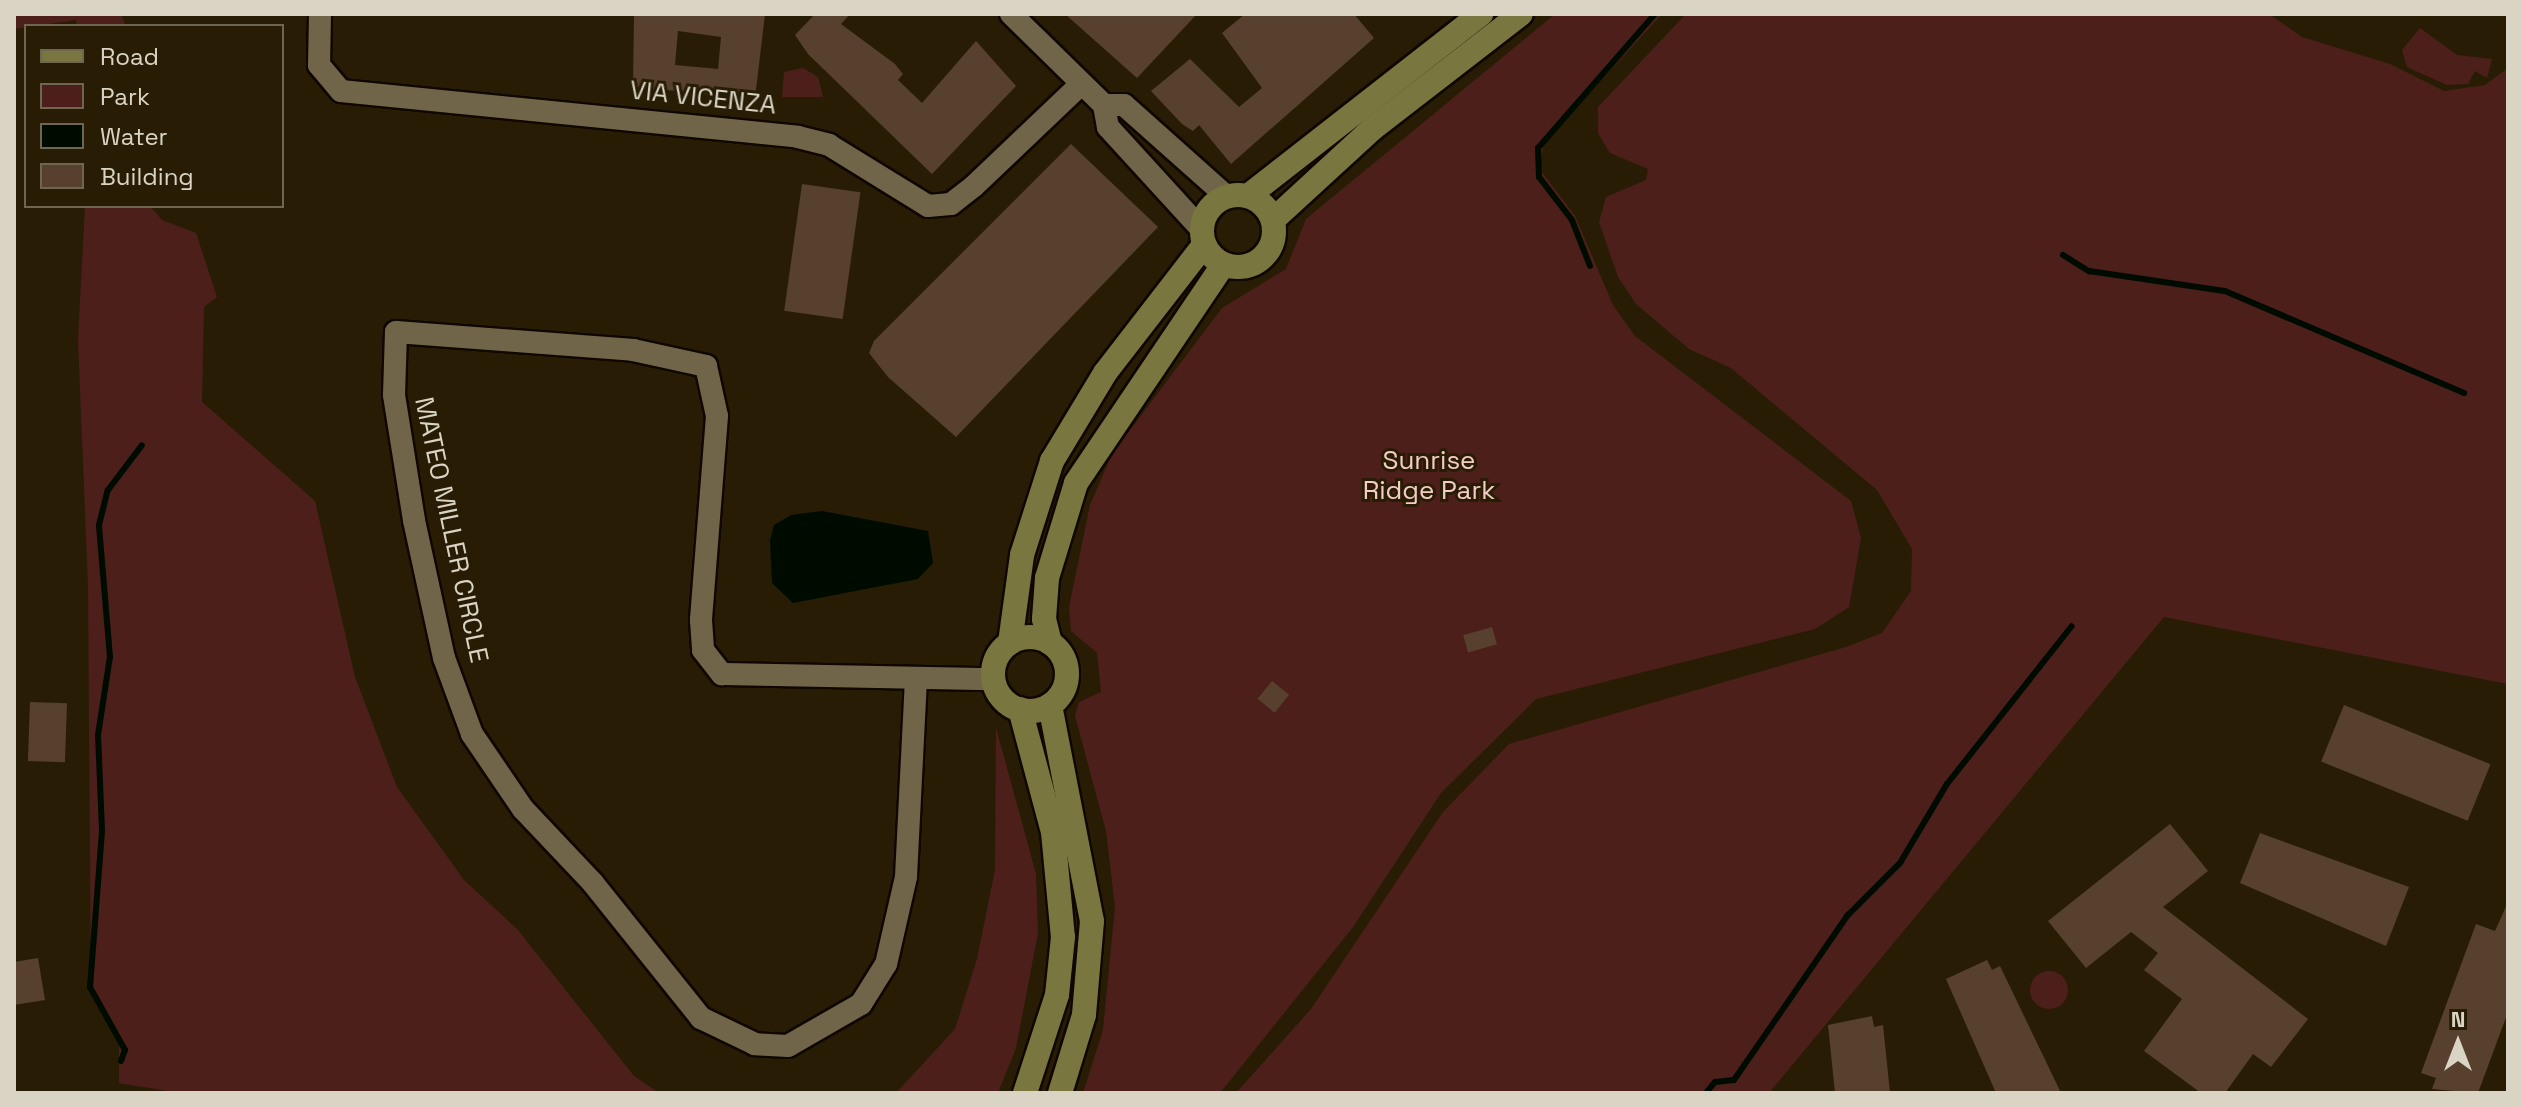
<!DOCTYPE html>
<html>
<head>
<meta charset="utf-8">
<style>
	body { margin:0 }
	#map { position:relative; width:2522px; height:1107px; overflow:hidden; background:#281d04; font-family:"Space Grotesk",sans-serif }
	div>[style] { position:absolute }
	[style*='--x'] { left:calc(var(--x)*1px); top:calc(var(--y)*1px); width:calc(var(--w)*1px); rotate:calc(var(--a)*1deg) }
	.green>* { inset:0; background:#4d1f1a }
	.round { border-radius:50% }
	.water>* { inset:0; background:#000b00 }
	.stream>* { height:6px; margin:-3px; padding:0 3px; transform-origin:3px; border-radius:3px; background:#000b00 }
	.building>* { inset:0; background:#57402e; transform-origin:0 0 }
	.roads { filter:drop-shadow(2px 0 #100700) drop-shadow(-2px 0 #100700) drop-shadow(0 2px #100700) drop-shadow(0 -2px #100700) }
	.street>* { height:22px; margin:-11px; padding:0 11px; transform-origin:11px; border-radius:11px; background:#716549 }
	.secondary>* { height:24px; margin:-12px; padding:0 12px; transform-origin:12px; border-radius:12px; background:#7a763f }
	.secondary>.ring { margin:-12px; padding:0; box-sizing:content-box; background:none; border:24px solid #7a763f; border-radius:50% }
	span { translate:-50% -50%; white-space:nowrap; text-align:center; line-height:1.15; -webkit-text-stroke:6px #281d04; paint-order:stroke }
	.street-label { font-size:26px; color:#dad4c5 }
	.park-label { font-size:26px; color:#f4cbc5 }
	.frame { position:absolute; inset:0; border:16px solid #dad4c5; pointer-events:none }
	.legend { position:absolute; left:24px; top:24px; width:260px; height:184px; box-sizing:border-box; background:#281d04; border:2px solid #6f6651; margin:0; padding:10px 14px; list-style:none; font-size:24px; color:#dad4c5 }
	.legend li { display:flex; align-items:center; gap:16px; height:40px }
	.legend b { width:40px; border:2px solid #6f6651 }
	.north { position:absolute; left:2418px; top:1003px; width:80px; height:80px; -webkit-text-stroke:6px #281d04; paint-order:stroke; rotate:0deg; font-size:22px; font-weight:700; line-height:32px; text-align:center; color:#dad4c5 }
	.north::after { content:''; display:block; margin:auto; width:28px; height:36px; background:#dad4c5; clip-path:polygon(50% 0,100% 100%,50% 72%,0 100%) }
</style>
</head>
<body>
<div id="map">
	<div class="green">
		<i style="clip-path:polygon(14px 14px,121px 14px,126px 26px,77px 26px,76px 20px,14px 29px)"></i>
		<i style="clip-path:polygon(1555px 14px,1662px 14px,1545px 141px,1538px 167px,1575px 216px,1613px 305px,1635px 336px,1851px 501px,1861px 538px,1849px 607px,1815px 629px,1536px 699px,1441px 793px,1353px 927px,1220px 1093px,1083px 1093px,1103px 1030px,1115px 907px,1106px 831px,1075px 716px,1079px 702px,1101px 692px,1097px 653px,1071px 631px,1069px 607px,1090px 505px,1112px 454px,1222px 308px,1286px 269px,1306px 219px)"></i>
		<i style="clip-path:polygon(1686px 14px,2269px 14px,2302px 37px,2390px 64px,2444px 91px,2485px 85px,2508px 68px,2508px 684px,2164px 617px,1769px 1093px,1236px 1093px,1311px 1009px,1443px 812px,1509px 744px,1846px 647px,1882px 633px,1911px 591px,1912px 549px,1877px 490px,1731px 368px,1689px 349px,1636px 304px,1618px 277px,1599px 222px,1606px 197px,1646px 180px,1648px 169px,1610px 153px,1598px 133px,1598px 107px)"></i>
		<i style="clip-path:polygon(2420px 28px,2457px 55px,2492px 59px,2487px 78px,2475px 71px,2468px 84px,2447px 85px,2407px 67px,2402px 50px)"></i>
		<i style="clip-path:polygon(803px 68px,818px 77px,823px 97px,782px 97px,784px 72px)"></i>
		<i style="clip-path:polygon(85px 206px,150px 206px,162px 220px,196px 233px,217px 297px,204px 307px,202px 402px,315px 501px,355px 677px,397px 787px,464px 880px,517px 929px,634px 1076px,659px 1093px,180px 1093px,119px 1083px,119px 1041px,91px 985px,88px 585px,78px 340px)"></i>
		<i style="clip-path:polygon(996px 728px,1036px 874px,1038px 933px,1016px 1048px,998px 1093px,896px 1093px,955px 1029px,977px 959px,995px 870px)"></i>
		<i class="round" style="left:2030px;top:971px;width:38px;height:38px"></i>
	</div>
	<div class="water">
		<i style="clip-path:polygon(822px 511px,928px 531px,933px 563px,918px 579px,793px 603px,772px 583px,770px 540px,774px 525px,791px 515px)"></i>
	</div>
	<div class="stream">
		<i style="--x:2063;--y:255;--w:31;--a:32"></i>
		<i style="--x:2089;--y:271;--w:137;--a:8.4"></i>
		<i style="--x:2225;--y:291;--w:260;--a:23.1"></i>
		<i style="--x:1590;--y:266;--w:49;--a:-111.4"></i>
		<i style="--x:1572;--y:220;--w:54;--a:-127.5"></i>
		<i style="--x:1539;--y:177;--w:29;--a:-92"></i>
		<i style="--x:1538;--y:148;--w:178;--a:-48.9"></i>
		<i style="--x:121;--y:1061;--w:12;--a:-70"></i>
		<i style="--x:125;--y:1050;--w:72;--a:-119.1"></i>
		<i style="--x:90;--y:987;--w:157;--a:-85.6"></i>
		<i style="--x:102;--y:830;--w:95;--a:-92.4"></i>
		<i style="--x:98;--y:735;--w:79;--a:-81.3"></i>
		<i style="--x:110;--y:657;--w:132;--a:-94.8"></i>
		<i style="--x:99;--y:525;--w:36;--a:-76"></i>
		<i style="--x:108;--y:490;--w:56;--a:-52.9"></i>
		<i style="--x:1706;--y:1093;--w:14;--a:-51"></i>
		<i style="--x:1715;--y:1082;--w:19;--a:-6"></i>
		<i style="--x:1734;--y:1080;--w:201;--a:-55.4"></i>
		<i style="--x:1848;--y:915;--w:74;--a:-45"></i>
		<i style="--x:1900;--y:863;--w:92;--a:-59.3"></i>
		<i style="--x:1947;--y:784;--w:201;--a:-51.7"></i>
	</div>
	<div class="building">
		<i style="clip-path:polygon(evenodd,634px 14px,765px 14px,755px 98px,633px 87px,634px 14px,678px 31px,721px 37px,718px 69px,675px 65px,678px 31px)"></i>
		<i style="clip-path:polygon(815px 14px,850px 14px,841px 24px,895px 64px,903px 74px,898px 80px,922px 103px,976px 41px,1016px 86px,932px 174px,808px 54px,795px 35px)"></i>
		<i style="clip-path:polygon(1065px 14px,1197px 14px,1137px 78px)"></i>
		<i style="clip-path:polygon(1245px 14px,1354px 14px,1374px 38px,1231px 164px,1199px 125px,1193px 131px,1182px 124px,1151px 91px,1190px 59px,1239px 107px,1262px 88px,1222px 33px)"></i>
		<i style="clip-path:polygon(1071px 144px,1158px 227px,956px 437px,888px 377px,869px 353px,874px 341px)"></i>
		<i style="left:802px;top:184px;width:59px;height:128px;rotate:8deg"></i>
		<i style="left:1492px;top:627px;width:18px;height:30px;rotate:74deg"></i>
		<i style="left:1272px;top:681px;width:22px;height:23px;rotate:39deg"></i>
		<i style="left:30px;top:702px;width:37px;height:59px;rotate:2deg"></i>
		<i style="left:2344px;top:705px;width:158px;height:61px;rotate:22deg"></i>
		<i style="clip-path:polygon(2170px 824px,2208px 871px,2163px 907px,2308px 1019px,2271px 1067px,2253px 1054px,2225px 1093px,2201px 1093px,2144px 1051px,2182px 999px,2144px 970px,2158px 953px,2131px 932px,2086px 968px,2048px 921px)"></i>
		<i style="clip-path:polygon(2260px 833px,2409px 887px,2386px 946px,2240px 883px)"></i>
		<i style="clip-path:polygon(2508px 902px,2508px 1012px,2478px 1093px,2432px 1089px,2436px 1078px,2421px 1073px,2476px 924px,2495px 931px)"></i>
		<i style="clip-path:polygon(38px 958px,45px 1000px,14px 1005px,14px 962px)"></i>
		<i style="clip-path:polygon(1987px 960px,1992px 970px,2000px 966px,2061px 1093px,1996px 1093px,1946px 979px)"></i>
		<i style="clip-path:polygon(1872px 1016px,1874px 1027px,1883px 1025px,1890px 1093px,1835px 1093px,1828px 1025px)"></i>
	</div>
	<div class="roads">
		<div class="street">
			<i style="--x:320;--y:14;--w:51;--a:91.1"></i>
			<i style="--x:319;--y:65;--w:34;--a:50"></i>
			<i style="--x:341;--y:91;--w:459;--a:5.7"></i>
			<i style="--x:798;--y:137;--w:32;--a:14"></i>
			<i style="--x:829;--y:145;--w:116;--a:31.6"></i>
			<i style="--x:928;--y:206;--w:23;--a:-5"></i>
			<i style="--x:951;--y:204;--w:29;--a:-38"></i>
			<i style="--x:974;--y:186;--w:148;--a:-43.6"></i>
			<i style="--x:1011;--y:14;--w:130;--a:44.4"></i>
			<i style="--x:1104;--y:105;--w:22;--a:80"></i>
			<i style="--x:1108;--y:127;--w:138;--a:47.6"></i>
			<i style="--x:1104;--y:105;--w:20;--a:0"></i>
			<i style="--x:1124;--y:105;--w:137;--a:41.7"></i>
			<i style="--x:916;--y:679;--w:198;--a:92.9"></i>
			<i style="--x:906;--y:877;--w:89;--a:102.9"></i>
			<i style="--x:886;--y:964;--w:47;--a:122"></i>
			<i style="--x:861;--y:1004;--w:84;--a:150.1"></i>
			<i style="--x:788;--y:1046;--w:33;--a:-177"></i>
			<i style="--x:755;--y:1044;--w:60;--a:-154.3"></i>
			<i style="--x:701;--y:1018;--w:173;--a:-128.7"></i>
			<i style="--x:593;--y:883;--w:102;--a:-133.4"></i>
			<i style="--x:523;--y:809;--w:91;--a:-124.2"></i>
			<i style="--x:472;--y:734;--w:81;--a:-110.2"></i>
			<i style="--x:444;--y:658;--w:141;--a:-102.3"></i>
			<i style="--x:414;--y:520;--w:127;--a:-99.1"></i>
			<i style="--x:394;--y:395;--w:63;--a:-88.2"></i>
			<i style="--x:396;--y:332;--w:238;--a:4.3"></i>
			<i style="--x:633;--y:350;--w:75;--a:12.4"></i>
			<i style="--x:706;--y:366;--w:51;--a:77.6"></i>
			<i style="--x:717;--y:416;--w:205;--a:94.5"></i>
			<i style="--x:701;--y:620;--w:30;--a:86"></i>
			<i style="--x:703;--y:650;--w:31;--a:52"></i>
			<i style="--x:722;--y:674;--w:272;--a:1.1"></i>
		</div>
		<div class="secondary">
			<i class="ring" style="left:1202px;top:195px;width:48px;height:48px"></i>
			<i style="--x:1248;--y:196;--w:296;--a:-38"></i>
			<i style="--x:1273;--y:220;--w:134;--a:-42.6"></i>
			<i style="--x:1372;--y:129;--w:188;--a:-37.7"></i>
			<i class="ring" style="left:993px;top:637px;width:50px;height:50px"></i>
			<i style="--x:1010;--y:643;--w:89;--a:-82.2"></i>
			<i style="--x:1022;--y:555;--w:99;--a:-72.3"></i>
			<i style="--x:1052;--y:461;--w:103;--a:-58.9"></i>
			<i style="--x:1105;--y:373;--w:162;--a:-52.3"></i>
			<i style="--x:1050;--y:643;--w:25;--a:-104"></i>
			<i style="--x:1044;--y:619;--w:41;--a:-85.8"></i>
			<i style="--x:1047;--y:578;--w:99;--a:-73"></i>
			<i style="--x:1076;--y:483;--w:263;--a:-56"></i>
			<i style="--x:1050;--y:705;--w:220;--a:79"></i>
			<i style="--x:1092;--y:921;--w:94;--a:94.9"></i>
			<i style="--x:1084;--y:1015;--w:82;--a:107.1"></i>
			<i style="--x:1020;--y:709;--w:127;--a:75"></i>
			<i style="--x:1053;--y:832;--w:105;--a:84.6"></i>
			<i style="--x:1063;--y:937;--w:58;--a:95.9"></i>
			<i style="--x:1057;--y:995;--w:103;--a:108.1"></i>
		</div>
	</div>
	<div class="street-label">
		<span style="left:703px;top:98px;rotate:6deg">VIA VICENZA</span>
		<span style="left:451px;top:530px;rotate:78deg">MATEO MILLER CIRCLE</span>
	</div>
	<div class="park-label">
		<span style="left:1429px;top:476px">Sunrise<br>Ridge Park</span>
	</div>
	<div class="frame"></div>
	<ul class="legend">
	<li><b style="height:10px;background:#7a763f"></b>Road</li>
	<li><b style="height:22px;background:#4d1f1a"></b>Park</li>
	<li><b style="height:22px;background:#000b00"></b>Water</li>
	<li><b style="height:22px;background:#57402e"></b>Building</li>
	</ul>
	<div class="north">N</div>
</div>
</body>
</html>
